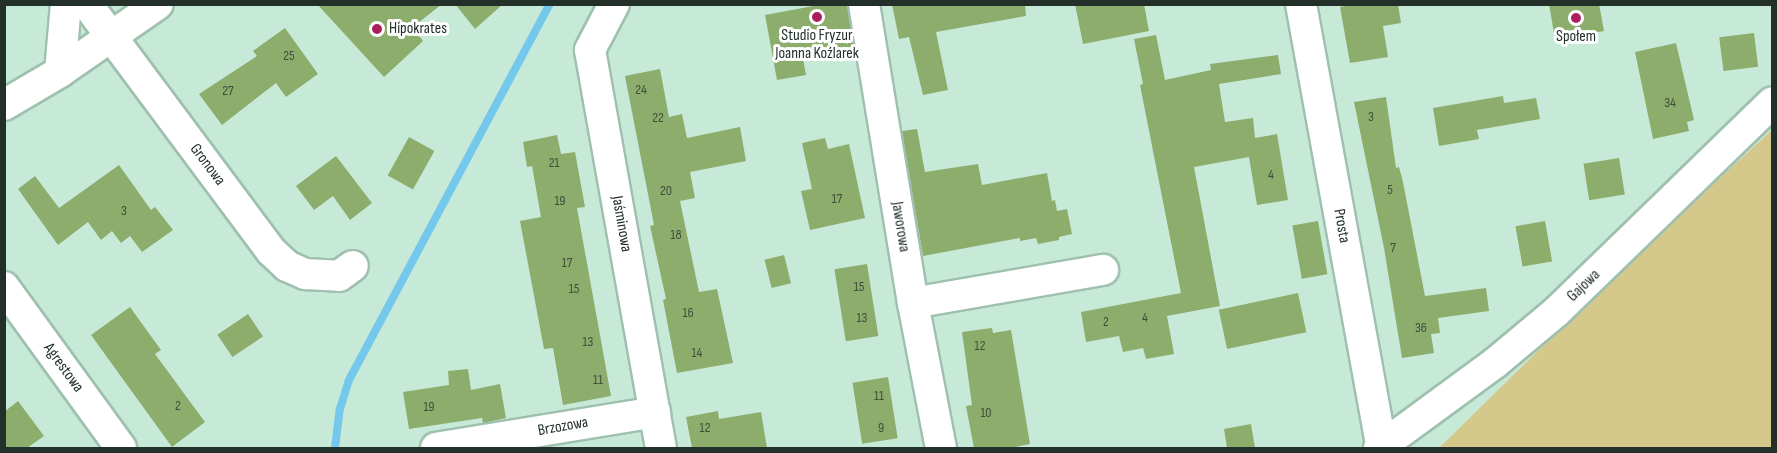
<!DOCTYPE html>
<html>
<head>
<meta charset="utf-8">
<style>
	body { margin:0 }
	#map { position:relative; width:1777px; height:453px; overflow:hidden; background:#c7ead8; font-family:"Sofia Sans Condensed",sans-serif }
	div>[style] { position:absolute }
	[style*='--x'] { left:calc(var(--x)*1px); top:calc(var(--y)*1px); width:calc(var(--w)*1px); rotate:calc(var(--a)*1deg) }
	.green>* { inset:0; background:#d5c88b }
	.stream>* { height:8px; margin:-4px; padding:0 4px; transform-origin:4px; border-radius:4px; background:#74c8ec }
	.building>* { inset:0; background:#8dad6d; transform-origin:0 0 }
	.roads { filter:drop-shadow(2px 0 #9fc0af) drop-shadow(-2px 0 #9fc0af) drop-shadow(0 2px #9fc0af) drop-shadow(0 -2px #9fc0af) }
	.minor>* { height:30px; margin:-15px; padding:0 15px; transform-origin:15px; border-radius:15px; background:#fff }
	.dots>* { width:16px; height:16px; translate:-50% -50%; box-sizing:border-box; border:3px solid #fff; border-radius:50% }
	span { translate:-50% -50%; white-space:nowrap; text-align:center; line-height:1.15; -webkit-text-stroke:6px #fff; paint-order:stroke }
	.number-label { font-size:14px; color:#3e4f3a }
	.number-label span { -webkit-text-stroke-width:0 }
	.poi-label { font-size:16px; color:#233029 }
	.left { translate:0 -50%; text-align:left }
	.street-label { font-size:16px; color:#233029 }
	.frame { position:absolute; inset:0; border:6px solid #233029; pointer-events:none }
</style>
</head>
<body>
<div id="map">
	<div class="green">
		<i style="clip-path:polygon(1772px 130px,1772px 448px,1439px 448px,1619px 271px)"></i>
	</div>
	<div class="stream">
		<i style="--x:335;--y:448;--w:39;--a:-83"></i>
		<i style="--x:340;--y:409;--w:30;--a:-73"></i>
		<i style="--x:349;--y:380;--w:426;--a:-61.9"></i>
	</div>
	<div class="building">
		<i style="clip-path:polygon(317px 4px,442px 4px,413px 27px,423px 41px,384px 77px)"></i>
		<i style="clip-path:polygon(455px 4px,503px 4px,475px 29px)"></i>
		<i style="clip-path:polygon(824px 4px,847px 4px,854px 50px,803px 59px,806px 75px,777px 80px,765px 15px)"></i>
		<i style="clip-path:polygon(892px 4px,1025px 4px,1026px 16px,936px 32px,948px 90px,923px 95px,909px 37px,899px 39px)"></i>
		<i style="clip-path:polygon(1075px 4px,1144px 4px,1149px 31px,1083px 44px)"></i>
		<i style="clip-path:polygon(1354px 4px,1398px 4px,1401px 23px,1383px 26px,1388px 57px,1350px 63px,1340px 7px)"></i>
		<i style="clip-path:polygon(1549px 4px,1599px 4px,1604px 31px,1555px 39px)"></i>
		<i style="clip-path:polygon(285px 28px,318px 74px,286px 97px,276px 83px,222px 125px,199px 94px,257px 56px,253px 51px)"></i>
		<i style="left:1754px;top:33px;width:34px;height:35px;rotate:83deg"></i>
		<i style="clip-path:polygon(1156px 35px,1165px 80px,1211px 70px,1210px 64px,1278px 55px,1281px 74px,1219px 84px,1225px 122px,1253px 118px,1255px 138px,1277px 134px,1288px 200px,1257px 205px,1249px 157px,1194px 167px,1220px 306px,1167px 316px,1174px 354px,1146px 359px,1143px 348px,1123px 352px,1119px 336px,1086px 342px,1081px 312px,1181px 293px,1140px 85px,1143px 84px,1134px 39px)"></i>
		<i style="clip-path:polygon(1676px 43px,1694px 120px,1687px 122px,1689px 131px,1653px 139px,1635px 52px)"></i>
		<i style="clip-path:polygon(660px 69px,669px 117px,682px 114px,687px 138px,740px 127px,746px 161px,690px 172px,695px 198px,680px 201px,699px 292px,717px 289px,733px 363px,677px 373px,663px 300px,666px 299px,650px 226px,654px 225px,625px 76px)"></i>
		<i style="clip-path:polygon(1503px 96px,1504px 103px,1536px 98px,1540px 119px,1477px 130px,1479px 139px,1439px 146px,1433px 108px)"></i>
		<i style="clip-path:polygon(1386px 97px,1396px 168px,1399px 167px,1403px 182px,1425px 296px,1486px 288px,1489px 311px,1438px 318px,1440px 333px,1431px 334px,1434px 353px,1402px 358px,1384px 248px,1354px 102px)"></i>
		<i style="clip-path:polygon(917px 129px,925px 172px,978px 164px,982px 185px,1047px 173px,1052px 201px,1055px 200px,1057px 211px,1067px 209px,1072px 234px,1059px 237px,1059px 240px,1038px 244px,1036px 238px,1020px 241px,1020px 238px,923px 256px,902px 131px)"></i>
		<i style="clip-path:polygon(557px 135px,561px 154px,575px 152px,585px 207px,577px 208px,611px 396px,563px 405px,553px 348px,544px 349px,520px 221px,541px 217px,532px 166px,527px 167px,523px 142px)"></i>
		<i style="left:409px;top:137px;width:29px;height:44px;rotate:29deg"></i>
		<i style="clip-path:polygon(825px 138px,828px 149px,849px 144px,865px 218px,810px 230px,801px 191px,812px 189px,802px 143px)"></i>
		<i style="clip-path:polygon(336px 156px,372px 203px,350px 220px,333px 196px,314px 210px,296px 186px)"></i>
		<i style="left:1619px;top:158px;width:37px;height:36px;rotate:81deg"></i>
		<i style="clip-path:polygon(119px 165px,151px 210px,155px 207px,173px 230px,142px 252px,130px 236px,121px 243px,112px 231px,101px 240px,88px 222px,58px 245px,18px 189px,35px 176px,59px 208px)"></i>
		<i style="left:1318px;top:221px;width:54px;height:26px;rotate:80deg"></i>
		<i style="left:1545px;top:221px;width:41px;height:30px;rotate:80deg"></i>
		<i style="left:784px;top:255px;width:29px;height:20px;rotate:76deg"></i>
		<i style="left:867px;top:264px;width:73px;height:33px;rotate:81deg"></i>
		<i style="left:1298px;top:293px;width:40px;height:81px;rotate:78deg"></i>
		<i style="clip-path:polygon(130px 307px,161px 350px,155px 354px,205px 422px,172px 447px,91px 335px)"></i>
		<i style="left:248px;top:314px;width:27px;height:37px;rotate:56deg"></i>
		<i style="clip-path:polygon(992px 328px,993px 333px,1011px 330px,1030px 444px,1010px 448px,974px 448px,966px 406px,972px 405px,962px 332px)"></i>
		<i style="clip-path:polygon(468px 369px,471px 390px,500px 384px,506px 418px,483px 423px,482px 418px,409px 429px,403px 392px,449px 385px,448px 371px)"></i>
		<i style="left:888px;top:377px;width:62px;height:36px;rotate:81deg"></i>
		<i style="clip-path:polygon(18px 401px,44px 436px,27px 448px,4px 448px,4px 412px)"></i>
		<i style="clip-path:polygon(718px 411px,719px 419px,761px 412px,767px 448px,692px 448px,686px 417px)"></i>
		<i style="clip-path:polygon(1251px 424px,1255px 448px,1227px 448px,1224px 429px)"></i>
	</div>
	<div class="roads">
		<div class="minor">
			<i style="--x:87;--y:4;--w:308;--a:53.3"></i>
			<i style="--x:271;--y:251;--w:22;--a:43"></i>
			<i style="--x:287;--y:266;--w:20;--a:24"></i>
			<i style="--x:305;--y:274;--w:34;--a:3"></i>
			<i style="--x:339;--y:276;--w:17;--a:-36"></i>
			<i style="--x:614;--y:4;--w:52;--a:117.6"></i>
			<i style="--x:590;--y:50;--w:404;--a:79.9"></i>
			<i style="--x:864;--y:4;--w:303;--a:80.7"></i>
			<i style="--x:913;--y:303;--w:148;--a:79.1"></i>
			<i style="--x:1301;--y:4;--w:451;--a:79.7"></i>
			<i style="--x:60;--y:72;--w:68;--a:-85"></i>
			<i style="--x:4;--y:105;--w:65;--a:-30.5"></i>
			<i style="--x:60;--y:72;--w:119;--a:-34.8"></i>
			<i style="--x:4;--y:287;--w:199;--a:54"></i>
			<i style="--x:913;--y:303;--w:193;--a:-9.9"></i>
			<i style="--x:436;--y:448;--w:222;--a:-9.3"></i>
			<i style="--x:1379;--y:448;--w:144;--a:-36.2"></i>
			<i style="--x:1495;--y:363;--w:80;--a:-39.9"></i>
			<i style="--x:1556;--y:312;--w:301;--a:-44.1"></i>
		</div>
	</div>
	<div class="dots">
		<i style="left:817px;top:17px;background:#ab1f5e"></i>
		<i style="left:1576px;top:18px;background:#ab1f5e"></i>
		<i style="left:377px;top:29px;background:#ab1f5e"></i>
	</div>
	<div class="number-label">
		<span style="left:289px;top:56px">25</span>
		<span style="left:641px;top:90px">24</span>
		<span style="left:228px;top:91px">27</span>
		<span style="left:1670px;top:103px">34</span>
		<span style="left:1371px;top:117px">3</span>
		<span style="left:658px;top:118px">22</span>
		<span style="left:554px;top:163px">21</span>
		<span style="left:1271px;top:175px">4</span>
		<span style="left:1390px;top:190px">5</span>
		<span style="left:666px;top:191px">20</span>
		<span style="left:837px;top:199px">17</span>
		<span style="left:560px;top:201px">19</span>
		<span style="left:124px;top:211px">3</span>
		<span style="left:676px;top:235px">18</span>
		<span style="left:1393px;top:248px">7</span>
		<span style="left:567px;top:263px">17</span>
		<span style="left:859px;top:287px">15</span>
		<span style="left:574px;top:289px">15</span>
		<span style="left:688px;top:313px">16</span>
		<span style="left:862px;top:318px">13</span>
		<span style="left:1145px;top:318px">4</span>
		<span style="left:1106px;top:322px">2</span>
		<span style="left:1421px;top:328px">36</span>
		<span style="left:588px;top:342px">13</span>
		<span style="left:980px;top:346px">12</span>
		<span style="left:697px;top:353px">14</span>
		<span style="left:598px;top:380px">11</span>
		<span style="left:879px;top:396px">11</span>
		<span style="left:178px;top:406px">2</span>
		<span style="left:429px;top:407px">19</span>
		<span style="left:986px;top:413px">10</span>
		<span style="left:705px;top:428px">12</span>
		<span style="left:881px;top:428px">9</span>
	</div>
	<div class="poi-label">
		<span class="left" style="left:389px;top:29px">Hipokrates</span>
		<span style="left:817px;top:45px">Studio Fryzur<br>Joanna Koźlarek</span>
		<span style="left:1576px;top:37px">Społem</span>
	</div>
	<div class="street-label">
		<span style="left:207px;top:165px;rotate:53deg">Gronowa</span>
		<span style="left:621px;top:224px;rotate:80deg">Jaśminowa</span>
		<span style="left:1341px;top:226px;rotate:80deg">Prosta</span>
		<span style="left:900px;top:227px;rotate:81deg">Jaworowa</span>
		<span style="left:1584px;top:286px;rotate:-44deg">Gajowa</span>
		<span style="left:63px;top:368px;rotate:54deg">Agrestowa</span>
		<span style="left:563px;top:427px;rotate:-10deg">Brzozowa</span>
	</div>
	<div class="frame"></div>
</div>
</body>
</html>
